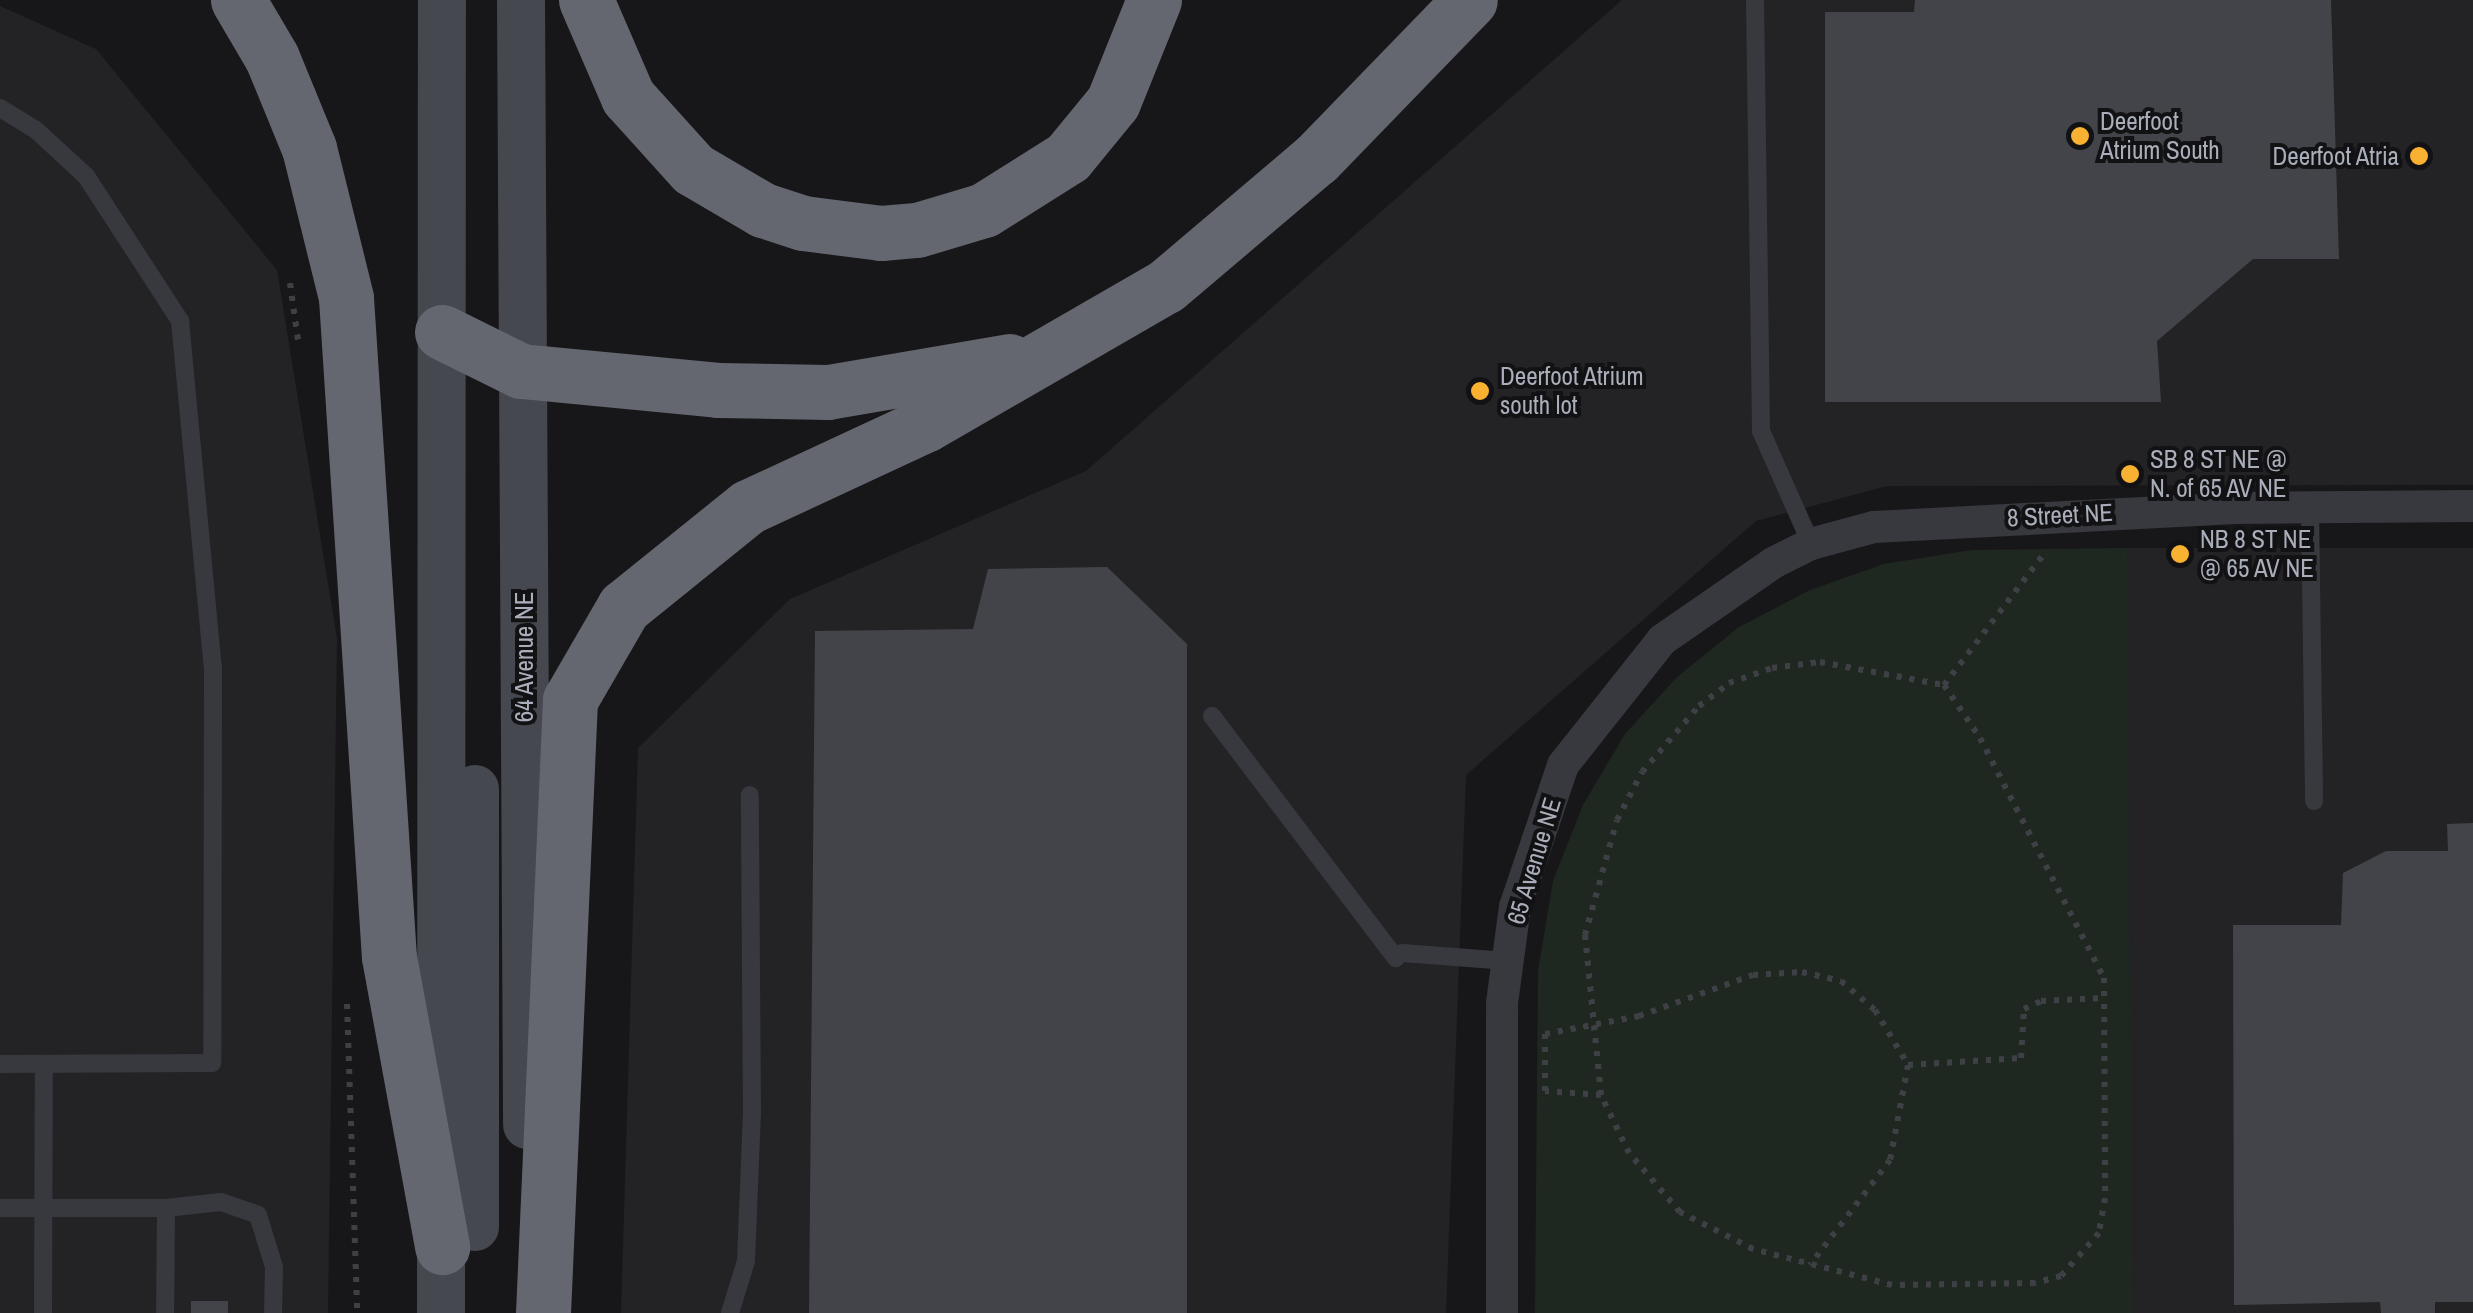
<!DOCTYPE html>
<html>
<head>
<meta charset="utf-8">
<style>
	body { margin:0 }
	#map { position:relative; width:2473px; height:1313px; overflow:hidden; background:#171719; font-family:"Archivo Narrow",sans-serif }
	div>[style] { position:absolute }
	[style*='--x'] { left:calc(var(--x)*1px); top:calc(var(--y)*1px); width:calc(var(--w)*1px); rotate:calc(var(--a)*1deg) }
	.built>* { inset:0; background:#232326; transform-origin:0 0 }
	.green>* { inset:0; background:#1f2820 }
	.building>* { inset:0; background:#434449; transform-origin:0 0 }
	.path>* { height:6px; margin-top:-3px; transform-origin:0; background:repeating-linear-gradient(90deg,#3e4046 0 5px,transparent 0 13px) }
	.lane>* { height:18px; margin:-9px; padding:0 9px; transform-origin:9px; border-radius:9px; background:#38393f }
	.street>* { height:32px; margin:-16px; padding:0 16px; transform-origin:16px; border-radius:16px; background:#38393f }
	.secondary>* { height:48px; margin:-24px; padding:0 24px; transform-origin:24px; border-radius:24px; background:#46484f }
	.highway>* { height:55px; margin:-27.5px; padding:0 27.5px; transform-origin:27.5px; border-radius:27.5px; background:#646770 }
	.dots>* { width:28px; height:28px; translate:-50% -50%; box-sizing:border-box; border:5px solid #121214; border-radius:50% }
	span { translate:-50% -50%; white-space:nowrap; text-align:center; line-height:1.15; -webkit-text-stroke:8px #121214; paint-order:stroke }
	.poi-label { font-size:25px; color:#a9aeba }
	.left { translate:0 -50%; text-align:left }
	.right { translate:-100% -50%; text-align:right }
	.street-label { font-size:25px; color:#a9aeba }
</style>
</head>
<body>
<div id="map">
	<div class="built">
		<i style="clip-path:polygon(1622px 0,2473px 0,2473px 485px,1887px 486px,1756px 521px,1466px 775px,1446px 1313px,621px 1313px,638px 748px,790px 599px,1086px 471px)"></i>
		<i style="clip-path:polygon(0 6px,96px 49px,277px 270px,337px 639px,328px 1313px,0 1313px)"></i>
		<i style="left:2127px;top:548px;width:346px;height:765px"></i>
	</div>
	<div class="green">
		<i style="clip-path:polygon(2127px 548px,2133px 1313px,1535px 1313px,1538px 971px,1553px 881px,1583px 805px,1625px 734px,1677px 677px,1739px 627px,1810px 590px,1884px 564px,1972px 550px)"></i>
	</div>
	<div class="building">
		<i style="clip-path:polygon(1915px 0,2331px 0,2339px 259px,2253px 259px,2157px 341px,2161px 402px,1825px 402px,1825px 12px,1914px 12px)"></i>
		<i style="clip-path:polygon(1107px 567px,1187px 644px,1187px 1313px,809px 1313px,815px 631px,973px 629px,988px 569px)"></i>
		<i style="clip-path:polygon(2473px 823px,2473px 1302px,2435px 1302px,2435px 1313px,2381px 1313px,2380px 1302px,2234px 1305px,2233px 925px,2341px 925px,2343px 873px,2386px 851px,2448px 851px,2447px 824px)"></i>
		<i style="left:191px;top:1301px;width:37px;height:12px"></i>
	</div>
	<div class="path">
		<i style="--x:290;--y:283;--w:58;--a:82"></i>
		<i style="--x:1820;--y:662;--w:126;--a:10.5"></i>
		<i style="--x:1944;--y:685;--w:64;--a:55.8"></i>
		<i style="--x:1980;--y:738;--w:270;--a:62.7"></i>
		<i style="--x:2104;--y:978;--w:220;--a:89.7"></i>
		<i style="--x:2105;--y:1198;--w:36;--a:100"></i>
		<i style="--x:2099;--y:1233;--w:57;--a:131.5"></i>
		<i style="--x:2061;--y:1276;--w:27;--a:165"></i>
		<i style="--x:2035;--y:1283;--w:143;--a:179.2"></i>
		<i style="--x:1892;--y:1285;--w:144;--a:-165.5"></i>
		<i style="--x:1753;--y:1249;--w:82;--a:-153.1"></i>
		<i style="--x:1680;--y:1212;--w:78;--a:-130.8"></i>
		<i style="--x:1629;--y:1153;--w:64;--a:-115.8"></i>
		<i style="--x:1601;--y:1095;--w:161;--a:-95.7"></i>
		<i style="--x:1585;--y:935;--w:119;--a:-74.5"></i>
		<i style="--x:1617;--y:820;--w:54;--a:-62.5"></i>
		<i style="--x:1642;--y:772;--w:87;--a:-49.2"></i>
		<i style="--x:1699;--y:706;--w:38;--a:-37"></i>
		<i style="--x:1729;--y:683;--w:46;--a:-19.2"></i>
		<i style="--x:1772;--y:668;--w:48;--a:-7.1"></i>
		<i style="--x:1944;--y:685;--w:163;--a:-52.7"></i>
		<i style="--x:347;--y:1004;--w:309;--a:88.1"></i>
		<i style="--x:1908;--y:1065;--w:113;--a:-3.5"></i>
		<i style="--x:2021;--y:1058;--w:49;--a:-86.5"></i>
		<i style="--x:2024;--y:1009;--w:19;--a:-25"></i>
		<i style="--x:2041;--y:1001;--w:63;--a:-2.7"></i>
		<i style="--x:1601;--y:1095;--w:56;--a:-175.9"></i>
		<i style="--x:1545;--y:1091;--w:57;--a:-90"></i>
		<i style="--x:1545;--y:1034;--w:96;--a:-10.8"></i>
		<i style="--x:1639;--y:1016;--w:121;--a:-19.8"></i>
		<i style="--x:1753;--y:975;--w:49;--a:-3.5"></i>
		<i style="--x:1802;--y:972;--w:40;--a:13"></i>
		<i style="--x:1841;--y:981;--w:45;--a:40.5"></i>
		<i style="--x:1875;--y:1010;--w:64;--a:59"></i>
		<i style="--x:1908;--y:1065;--w:97;--a:100.7"></i>
		<i style="--x:1890;--y:1160;--w:132;--a:127.3"></i>
	</div>
	<div class="lane">
		<i style="--x:1755;--y:0;--w:431;--a:89.2"></i>
		<i style="--x:1761;--y:431;--w:124;--a:66.1"></i>
		<i style="--x:0;--y:108;--w:42;--a:31.4"></i>
		<i style="--x:36;--y:130;--w:68;--a:42.6"></i>
		<i style="--x:86;--y:176;--w:173;--a:57"></i>
		<i style="--x:180;--y:321;--w:349;--a:84.6"></i>
		<i style="--x:213;--y:668;--w:395;--a:90.1"></i>
		<i style="--x:212;--y:1063;--w:212;--a:179.7"></i>
		<i style="--x:2310;--y:507;--w:294;--a:89.2"></i>
		<i style="--x:1212;--y:716;--w:304;--a:52.8"></i>
		<i style="--x:1402;--y:953;--w:106;--a:4.3"></i>
		<i style="--x:0;--y:1208;--w:166;--a:0"></i>
		<i style="--x:166;--y:1208;--w:105;--a:90.5"></i>
		<i style="--x:166;--y:1208;--w:55;--a:-6.2"></i>
		<i style="--x:221;--y:1202;--w:39;--a:19"></i>
		<i style="--x:258;--y:1215;--w:54;--a:72.9"></i>
		<i style="--x:274;--y:1267;--w:46;--a:91.2"></i>
		<i style="--x:43;--y:1313;--w:249;--a:-89.8"></i>
		<i style="--x:730;--y:1313;--w:54;--a:-72.9"></i>
		<i style="--x:746;--y:1261;--w:147;--a:-87.7"></i>
		<i style="--x:752;--y:1114;--w:319;--a:-90.4"></i>
	</div>
	<div class="street">
		<i style="--x:1502;--y:1313;--w:310;--a:-90"></i>
		<i style="--x:1502;--y:1003;--w:97;--a:-82.3"></i>
		<i style="--x:1515;--y:907;--w:150;--a:-71.3"></i>
		<i style="--x:1563;--y:765;--w:159;--a:-51.6"></i>
		<i style="--x:1662;--y:640;--w:135;--a:-34.7"></i>
		<i style="--x:1773;--y:563;--w:42;--a:-26.6"></i>
		<i style="--x:1811;--y:544;--w:65;--a:-15.1"></i>
		<i style="--x:1874;--y:527;--w:361;--a:-3"></i>
		<i style="--x:2234;--y:508;--w:239;--a:-0.5"></i>
	</div>
	<div class="secondary">
		<i style="--x:521;--y:0;--w:1125;--a:89.69"></i>
		<i style="--x:475;--y:1227;--w:438;--a:-90"></i>
		<i style="--x:441;--y:1313;--w:1313;--a:-89.96"></i>
	</div>
	<div class="highway">
		<i style="--x:238;--y:0;--w:67;--a:59.6"></i>
		<i style="--x:272;--y:58;--w:97;--a:67.7"></i>
		<i style="--x:309;--y:148;--w:154;--a:76.1"></i>
		<i style="--x:346;--y:298;--w:660;--a:86.27"></i>
		<i style="--x:389;--y:957;--w:295;--a:79.6"></i>
		<i style="--x:586;--y:0;--w:106;--a:66.6"></i>
		<i style="--x:628;--y:97;--w:97;--a:47.9"></i>
		<i style="--x:693;--y:169;--w:81;--a:30.4"></i>
		<i style="--x:763;--y:210;--w:42;--a:18"></i>
		<i style="--x:803;--y:223;--w:79;--a:7.3"></i>
		<i style="--x:881;--y:233;--w:36;--a:-5"></i>
		<i style="--x:917;--y:230;--w:70;--a:-16.6"></i>
		<i style="--x:984;--y:210;--w:99;--a:-32.2"></i>
		<i style="--x:1068;--y:157;--w:71;--a:-50.7"></i>
		<i style="--x:1113;--y:102;--w:110;--a:-68.1"></i>
		<i style="--x:442;--y:332;--w:88;--a:26.3"></i>
		<i style="--x:521;--y:371;--w:198;--a:5.5"></i>
		<i style="--x:718;--y:390;--w:110;--a:1"></i>
		<i style="--x:828;--y:392;--w:184;--a:-9.7"></i>
		<i style="--x:543;--y:1313;--w:614;--a:-87.48"></i>
		<i style="--x:570;--y:700;--w:108;--a:-59.9"></i>
		<i style="--x:624;--y:607;--w:159;--a:-38.9"></i>
		<i style="--x:748;--y:507;--w:195;--a:-24.9"></i>
		<i style="--x:925;--y:425;--w:278;--a:-30"></i>
		<i style="--x:1166;--y:286;--w:197;--a:-40.3"></i>
		<i style="--x:1316;--y:159;--w:221;--a:-45.9"></i>
	</div>
	<div class="dots">
		<i style="left:2080px;top:136px;background:#f8b131"></i>
		<i style="left:2419px;top:156px;background:#f8b131"></i>
		<i style="left:1480px;top:391px;background:#f8b131"></i>
		<i style="left:2130px;top:474px;background:#f8b131"></i>
		<i style="left:2180px;top:554px;background:#f8b131"></i>
	</div>
	<div class="poi-label">
		<span class="left" style="left:2100px;top:136px">Deerfoot<br>Atrium South</span>
		<span class="right" style="left:2399px;top:156px">Deerfoot Atria</span>
		<span class="left" style="left:1500px;top:391px">Deerfoot Atrium<br>south lot</span>
		<span class="left" style="left:2150px;top:474px">SB 8 ST NE @<br>N. of 65 AV NE</span>
		<span class="left" style="left:2200px;top:554px">NB 8 ST NE<br>@ 65 AV NE</span>
	</div>
	<div class="street-label">
		<span style="left:2060px;top:515px;rotate:-3deg">8 Street NE</span>
		<span style="left:524px;top:657px;rotate:-90deg">64 Avenue NE</span>
		<span style="left:1534px;top:861px;rotate:-73deg">65 Avenue NE</span>
	</div>
</div>
</body>
</html>
